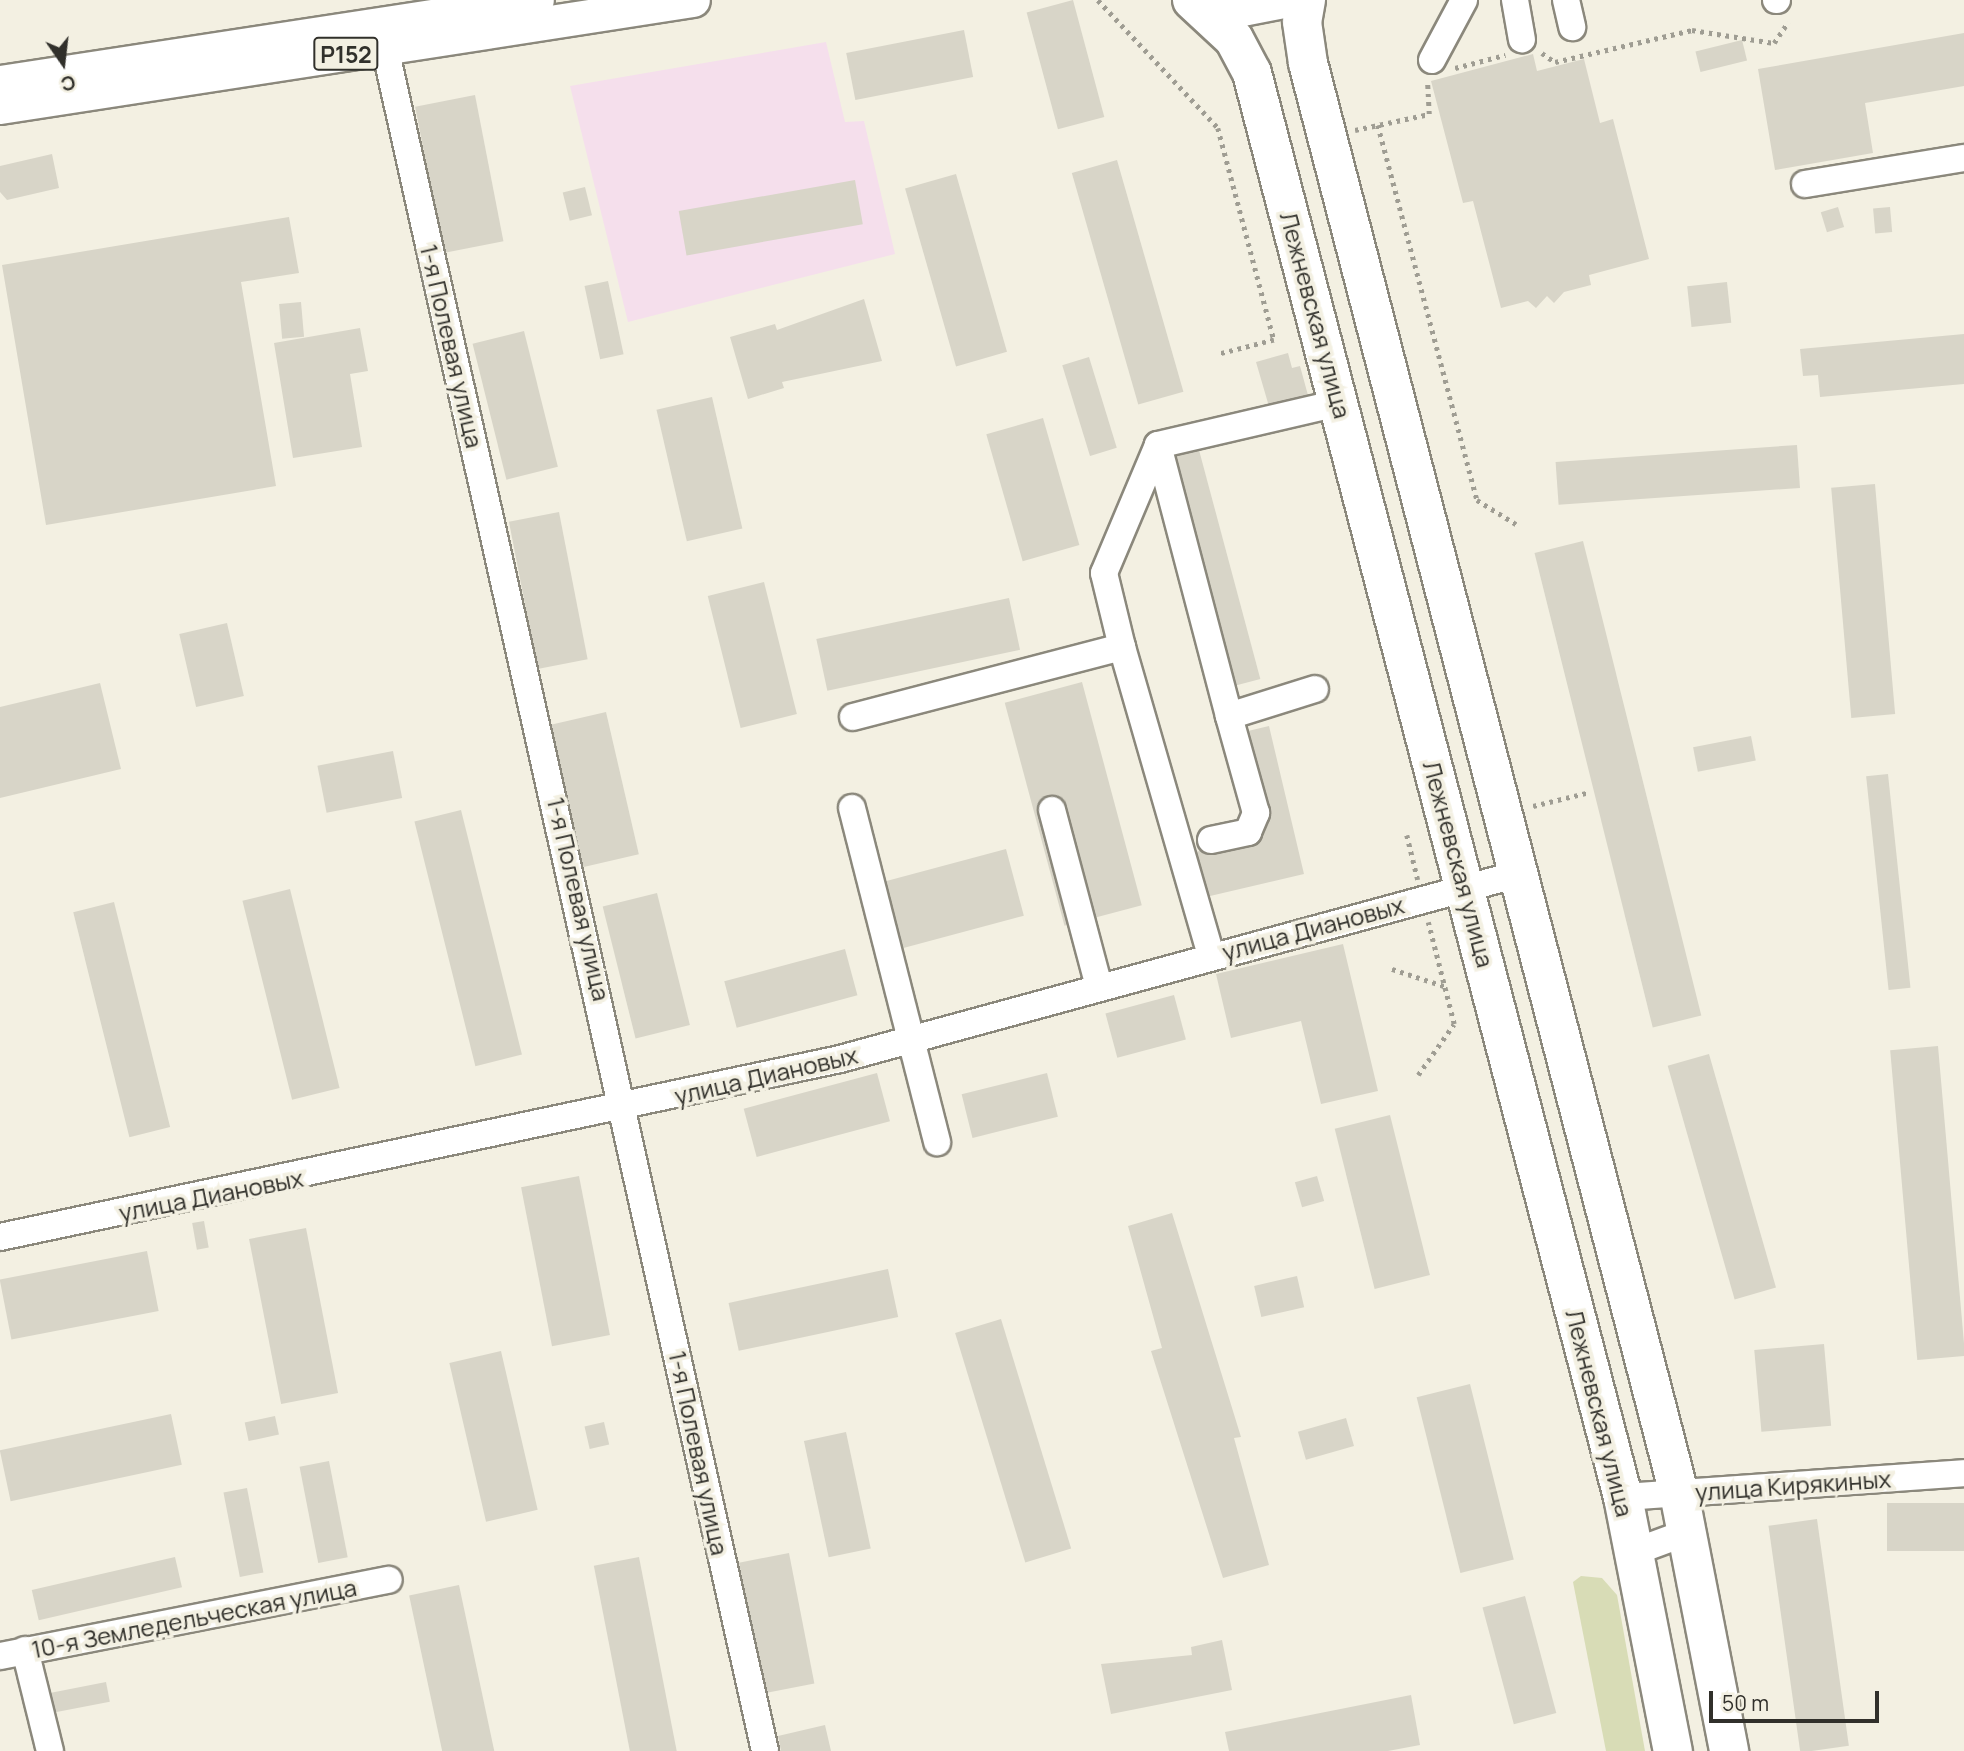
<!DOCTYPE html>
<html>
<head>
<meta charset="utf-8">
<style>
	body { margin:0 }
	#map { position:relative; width:1964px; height:1751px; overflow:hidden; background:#f3f0e2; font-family:Manrope,sans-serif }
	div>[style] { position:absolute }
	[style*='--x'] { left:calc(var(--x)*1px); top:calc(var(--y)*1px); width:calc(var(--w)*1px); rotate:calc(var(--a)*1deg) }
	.education>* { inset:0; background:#f5dfec }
	.green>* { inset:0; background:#d8dcb6 }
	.building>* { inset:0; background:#d8d5c8; transform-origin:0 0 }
	.path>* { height:4.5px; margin-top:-2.25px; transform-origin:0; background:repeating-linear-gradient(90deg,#9f9d93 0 3.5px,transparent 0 8.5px) }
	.roads { filter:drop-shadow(2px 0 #8b887c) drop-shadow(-2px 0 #8b887c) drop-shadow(0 2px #8b887c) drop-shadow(0 -2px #8b887c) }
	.minor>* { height:26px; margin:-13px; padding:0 13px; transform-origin:13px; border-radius:13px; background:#fff }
	.major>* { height:33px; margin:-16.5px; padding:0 16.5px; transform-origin:16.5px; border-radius:16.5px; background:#fff }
	.highway>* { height:38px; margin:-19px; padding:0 19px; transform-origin:19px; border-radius:19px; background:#fff }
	span { translate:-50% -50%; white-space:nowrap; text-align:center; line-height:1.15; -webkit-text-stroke:7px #f3f0e2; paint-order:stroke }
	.shield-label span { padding:2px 5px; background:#f3f0e2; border:2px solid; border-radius:5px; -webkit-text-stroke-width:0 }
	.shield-label { font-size:23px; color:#31302b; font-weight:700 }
	.street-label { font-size:24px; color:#31302b }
	.north { position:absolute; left:28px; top:28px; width:70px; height:70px; -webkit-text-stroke:5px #f3f0e2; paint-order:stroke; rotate:166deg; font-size:19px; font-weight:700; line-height:28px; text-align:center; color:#31302b }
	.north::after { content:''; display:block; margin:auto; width:24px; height:32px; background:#31302b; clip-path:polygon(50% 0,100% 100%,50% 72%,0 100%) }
	.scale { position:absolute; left:1709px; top:1691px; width:170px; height:32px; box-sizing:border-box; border:4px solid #31302b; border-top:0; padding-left:9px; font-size:21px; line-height:24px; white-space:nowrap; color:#31302b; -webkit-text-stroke:5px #f3f0e2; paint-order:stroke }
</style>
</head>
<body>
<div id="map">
	<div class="education">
		<i style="clip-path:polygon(826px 42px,845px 122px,864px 121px,895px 254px,628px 322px,570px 86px)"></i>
	</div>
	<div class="green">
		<i style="clip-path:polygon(1581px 1576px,1602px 1578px,1617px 1595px,1645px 1751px,1606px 1751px,1573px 1582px)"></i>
	</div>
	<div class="building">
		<i style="left:1073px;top:0;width:121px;height:48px;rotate:75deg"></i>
		<i style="left:964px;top:30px;width:48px;height:120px;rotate:79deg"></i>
		<i style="clip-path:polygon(1964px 33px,1964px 86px,1865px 103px,1873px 153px,1775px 170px,1758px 69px)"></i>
		<i style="left:1742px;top:40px;width:21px;height:48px;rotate:76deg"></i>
		<i style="clip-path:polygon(1533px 54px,1537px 71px,1584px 59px,1600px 123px,1613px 119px,1649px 259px,1589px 275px,1591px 285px,1564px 292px,1554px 303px,1547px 296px,1536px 308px,1528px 301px,1501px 308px,1473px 201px,1463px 203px,1431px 81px)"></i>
		<i style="left:475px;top:95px;width:149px;height:61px;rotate:79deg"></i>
		<i style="clip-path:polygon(52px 154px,59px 188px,7px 200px,0 192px,0 166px)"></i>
		<i style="left:1117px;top:160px;width:241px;height:47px;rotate:74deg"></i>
		<i style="left:956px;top:174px;width:185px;height:53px;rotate:74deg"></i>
		<i style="left:855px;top:180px;width:45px;height:179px;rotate:80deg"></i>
		<i style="left:585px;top:187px;width:29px;height:23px;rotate:76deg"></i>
		<i style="left:1838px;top:207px;width:21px;height:18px;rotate:73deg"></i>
		<i style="left:1890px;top:207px;width:25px;height:17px;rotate:85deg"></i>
		<i style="clip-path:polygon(289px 217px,299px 273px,241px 282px,276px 486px,46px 525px,2px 265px)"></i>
		<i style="left:608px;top:281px;width:75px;height:24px;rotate:78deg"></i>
		<i style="left:1727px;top:282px;width:41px;height:40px;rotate:84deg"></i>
		<i style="clip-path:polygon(864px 299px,882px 361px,782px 382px,784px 388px,748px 399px,730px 337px,775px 324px,777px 330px)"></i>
		<i style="left:301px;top:302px;width:35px;height:22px;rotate:85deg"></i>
		<i style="clip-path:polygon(360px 328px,368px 371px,350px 374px,362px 447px,293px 458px,274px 343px)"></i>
		<i style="left:524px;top:331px;width:140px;height:53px;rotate:76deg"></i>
		<i style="clip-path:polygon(1964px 334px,1964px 384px,1820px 397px,1818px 375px,1803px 376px,1800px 349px)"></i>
		<i style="clip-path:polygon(1288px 353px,1292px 368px,1300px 366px,1309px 399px,1270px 410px,1256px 362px)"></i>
		<i style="left:1089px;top:357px;width:95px;height:28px;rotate:73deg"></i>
		<i style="left:712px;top:397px;width:135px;height:57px;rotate:77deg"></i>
		<i style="left:1043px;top:418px;width:132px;height:59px;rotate:74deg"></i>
		<i style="left:1797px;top:445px;width:43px;height:242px;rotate:86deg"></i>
		<i style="left:1199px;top:450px;width:237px;height:50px;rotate:75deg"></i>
		<i style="left:1875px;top:484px;width:231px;height:44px;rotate:85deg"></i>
		<i style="left:559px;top:512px;width:150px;height:51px;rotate:79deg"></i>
		<i style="left:1583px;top:541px;width:489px;height:50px;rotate:76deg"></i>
		<i style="left:764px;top:582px;width:136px;height:58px;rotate:76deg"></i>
		<i style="left:1009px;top:598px;width:53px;height:197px;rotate:78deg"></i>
		<i style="left:227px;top:623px;width:75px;height:49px;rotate:77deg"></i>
		<i style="left:1082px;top:682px;width:231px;height:80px;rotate:75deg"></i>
		<i style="clip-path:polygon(100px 683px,121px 769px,0 798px,0 707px)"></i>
		<i style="left:606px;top:712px;width:146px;height:61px;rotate:77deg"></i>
		<i style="clip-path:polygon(1269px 726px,1304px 874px,1193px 900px,1182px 855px,1252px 839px,1227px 736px)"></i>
		<i style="left:1751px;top:736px;width:25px;height:59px;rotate:79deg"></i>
		<i style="left:393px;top:751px;width:48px;height:77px;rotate:79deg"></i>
		<i style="left:1888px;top:774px;width:215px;height:22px;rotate:84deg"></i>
		<i style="left:461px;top:810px;width:252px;height:48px;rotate:76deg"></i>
		<i style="left:1006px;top:849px;width:69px;height:143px;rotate:75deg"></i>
		<i style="left:290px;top:889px;width:205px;height:49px;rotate:76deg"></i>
		<i style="left:657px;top:893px;width:136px;height:56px;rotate:76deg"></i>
		<i style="left:114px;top:902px;width:232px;height:42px;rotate:76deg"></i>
		<i style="clip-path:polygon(1343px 944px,1378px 1091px,1321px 1104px,1301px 1021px,1231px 1038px,1216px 974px)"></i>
		<i style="left:845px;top:949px;width:48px;height:125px;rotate:75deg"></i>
		<i style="left:1174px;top:995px;width:46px;height:71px;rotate:75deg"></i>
		<i style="left:1938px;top:1046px;width:311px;height:48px;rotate:85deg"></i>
		<i style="left:1709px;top:1054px;width:243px;height:43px;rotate:74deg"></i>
		<i style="left:877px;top:1073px;width:50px;height:138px;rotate:75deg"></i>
		<i style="left:1047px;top:1073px;width:45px;height:88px;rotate:76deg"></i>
		<i style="left:1390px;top:1115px;width:165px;height:57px;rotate:76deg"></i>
		<i style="left:579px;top:1176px;width:162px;height:59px;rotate:79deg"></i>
		<i style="left:1317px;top:1176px;width:26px;height:23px;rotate:74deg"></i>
		<i style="clip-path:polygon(1172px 1213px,1241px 1437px,1234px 1438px,1269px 1565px,1223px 1578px,1151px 1351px,1162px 1348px,1128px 1226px)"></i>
		<i style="left:204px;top:1221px;width:27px;height:12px;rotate:80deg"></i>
		<i style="left:306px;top:1228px;width:168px;height:58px;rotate:79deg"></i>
		<i style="left:147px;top:1251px;width:61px;height:150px;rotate:79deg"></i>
		<i style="left:888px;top:1269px;width:49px;height:163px;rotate:78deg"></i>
		<i style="left:1297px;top:1276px;width:32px;height:44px;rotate:77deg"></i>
		<i style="left:1001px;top:1319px;width:240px;height:48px;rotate:73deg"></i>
		<i style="left:1824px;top:1344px;width:82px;height:70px;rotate:85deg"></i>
		<i style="left:501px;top:1351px;width:163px;height:53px;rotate:77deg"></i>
		<i style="left:1470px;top:1384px;width:181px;height:55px;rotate:76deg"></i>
		<i style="left:171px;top:1414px;width:52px;height:175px;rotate:78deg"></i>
		<i style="left:275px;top:1416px;width:19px;height:31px;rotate:78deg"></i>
		<i style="left:1346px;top:1418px;width:29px;height:50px;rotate:74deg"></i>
		<i style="left:604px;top:1422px;width:23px;height:20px;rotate:77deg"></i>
		<i style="left:846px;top:1432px;width:119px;height:43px;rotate:78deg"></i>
		<i style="left:329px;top:1461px;width:98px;height:30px;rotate:79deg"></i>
		<i style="left:247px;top:1488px;width:86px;height:24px;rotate:79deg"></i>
		<i style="left:1964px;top:1503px;width:48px;height:77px;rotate:90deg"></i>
		<i style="left:1817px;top:1519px;width:229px;height:49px;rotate:82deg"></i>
		<i style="left:789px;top:1553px;width:133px;height:51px;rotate:79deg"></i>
		<i style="left:175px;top:1557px;width:31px;height:147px;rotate:77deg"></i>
		<i style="left:639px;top:1557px;width:198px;height:46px;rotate:79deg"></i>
		<i style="left:459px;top:1585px;width:170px;height:51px;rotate:78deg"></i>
		<i style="left:1525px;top:1596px;width:121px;height:44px;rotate:75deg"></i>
		<i style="clip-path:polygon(1222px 1640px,1232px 1690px,1111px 1714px,1101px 1664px,1192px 1655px,1191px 1647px)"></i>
		<i style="left:106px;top:1682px;width:20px;height:78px;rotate:79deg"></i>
		<i style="clip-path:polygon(1411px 1695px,1420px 1745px,1388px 1751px,1229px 1751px,1225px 1732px)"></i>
		<i style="clip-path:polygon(825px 1725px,831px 1751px,781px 1751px,778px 1736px)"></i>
	</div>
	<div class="path">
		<i style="--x:1098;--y:0;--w:175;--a:46.8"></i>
		<i style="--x:1218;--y:128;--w:219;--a:75.2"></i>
		<i style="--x:1274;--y:340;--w:57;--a:165.7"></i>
		<i style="--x:1542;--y:53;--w:16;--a:35"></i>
		<i style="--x:1555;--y:62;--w:141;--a:-13.1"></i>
		<i style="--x:1692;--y:30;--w:83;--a:9"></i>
		<i style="--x:1774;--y:43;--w:25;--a:-56"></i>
		<i style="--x:1455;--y:68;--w:52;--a:-14.6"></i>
		<i style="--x:1378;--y:125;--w:388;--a:75.2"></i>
		<i style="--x:1477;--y:500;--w:46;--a:31.6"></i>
		<i style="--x:1355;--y:130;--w:76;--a:-12.2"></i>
		<i style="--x:1429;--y:114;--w:33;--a:-93"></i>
		<i style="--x:1533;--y:806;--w:55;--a:-13.8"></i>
		<i style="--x:1407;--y:835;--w:46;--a:76.3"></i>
		<i style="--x:1392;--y:969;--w:55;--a:18.1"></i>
		<i style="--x:1418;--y:1075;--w:62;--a:-54.8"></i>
		<i style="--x:1454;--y:1024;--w:105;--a:-104.3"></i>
	</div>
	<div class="roads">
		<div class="minor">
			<i style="--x:1515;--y:0;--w:40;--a:80"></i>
			<i style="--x:1566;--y:0;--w:28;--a:77"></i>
			<i style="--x:1776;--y:0;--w:1;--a:0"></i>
			<i style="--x:385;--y:48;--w:1745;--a:77.42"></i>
			<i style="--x:1432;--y:60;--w:68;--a:-61.9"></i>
			<i style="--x:1805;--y:184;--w:161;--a:-9.3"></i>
			<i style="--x:1122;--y:647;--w:76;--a:-103.7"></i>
			<i style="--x:1104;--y:573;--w:139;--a:-67.1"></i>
			<i style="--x:1229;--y:716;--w:280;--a:-104.7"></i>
			<i style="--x:1158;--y:445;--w:186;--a:-13.1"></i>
			<i style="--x:853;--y:717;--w:278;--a:-14.6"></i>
			<i style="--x:1122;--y:647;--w:322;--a:73.9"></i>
			<i style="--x:852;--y:808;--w:345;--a:75.7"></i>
			<i style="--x:1052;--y:810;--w:183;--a:75.1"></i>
			<i style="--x:1211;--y:840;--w:38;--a:-12"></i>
			<i style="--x:1248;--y:832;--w:21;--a:-67"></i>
			<i style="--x:1256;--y:813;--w:101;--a:-105.6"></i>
			<i style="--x:1229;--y:716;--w:90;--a:-17.4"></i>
			<i style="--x:0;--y:1237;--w:859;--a:-11.96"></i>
			<i style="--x:840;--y:1059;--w:707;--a:-15.26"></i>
			<i style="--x:1623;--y:1497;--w:342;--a:-4"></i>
			<i style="--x:1634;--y:1552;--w:58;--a:-20.3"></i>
			<i style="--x:25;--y:1650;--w:104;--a:76.1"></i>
			<i style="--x:0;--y:1656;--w:396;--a:-11.1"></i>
		</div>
		<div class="major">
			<i style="--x:0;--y:82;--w:543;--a:-8.68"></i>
			<i style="--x:0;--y:107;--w:701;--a:-8.78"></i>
		</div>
		<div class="highway">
			<i style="--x:1192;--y:0;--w:57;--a:42.9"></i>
			<i style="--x:1234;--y:39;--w:38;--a:62"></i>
			<i style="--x:1252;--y:73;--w:1472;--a:75.4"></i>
			<i style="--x:1623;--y:1497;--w:259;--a:78.9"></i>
			<i style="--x:1197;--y:0;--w:46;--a:8.8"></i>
			<i style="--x:1242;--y:7;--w:38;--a:-11"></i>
			<i style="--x:1306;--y:0;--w:22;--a:100"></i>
			<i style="--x:1302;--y:22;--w:41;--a:81.7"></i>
			<i style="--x:1308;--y:63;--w:1477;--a:75.46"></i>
			<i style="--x:1679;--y:1493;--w:263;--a:79"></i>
		</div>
	</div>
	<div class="shield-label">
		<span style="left:346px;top:54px">Р152</span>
	</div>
	<div class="street-label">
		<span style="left:1316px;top:315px;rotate:75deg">Лежневская улица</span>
		<span style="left:452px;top:346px;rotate:77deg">1-я Полевая улица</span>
		<span style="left:1459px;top:864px;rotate:75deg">Лежневская улица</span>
		<span style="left:579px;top:899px;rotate:77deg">1-я Полевая улица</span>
		<span style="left:1313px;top:928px;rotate:-15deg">улица Диановых</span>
		<span style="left:766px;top:1075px;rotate:-13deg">улица Диановых</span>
		<span style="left:211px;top:1195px;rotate:-11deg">улица Диановых</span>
		<span style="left:1600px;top:1413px;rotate:76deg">Лежневская улица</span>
		<span style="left:699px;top:1453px;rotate:78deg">1-я Полевая улица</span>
		<span style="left:1793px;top:1485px;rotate:-4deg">улица Кирякиных</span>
		<span style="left:194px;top:1618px;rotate:-11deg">10-я Земледельческая улица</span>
	</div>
	<div class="north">С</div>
	<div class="scale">50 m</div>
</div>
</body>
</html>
